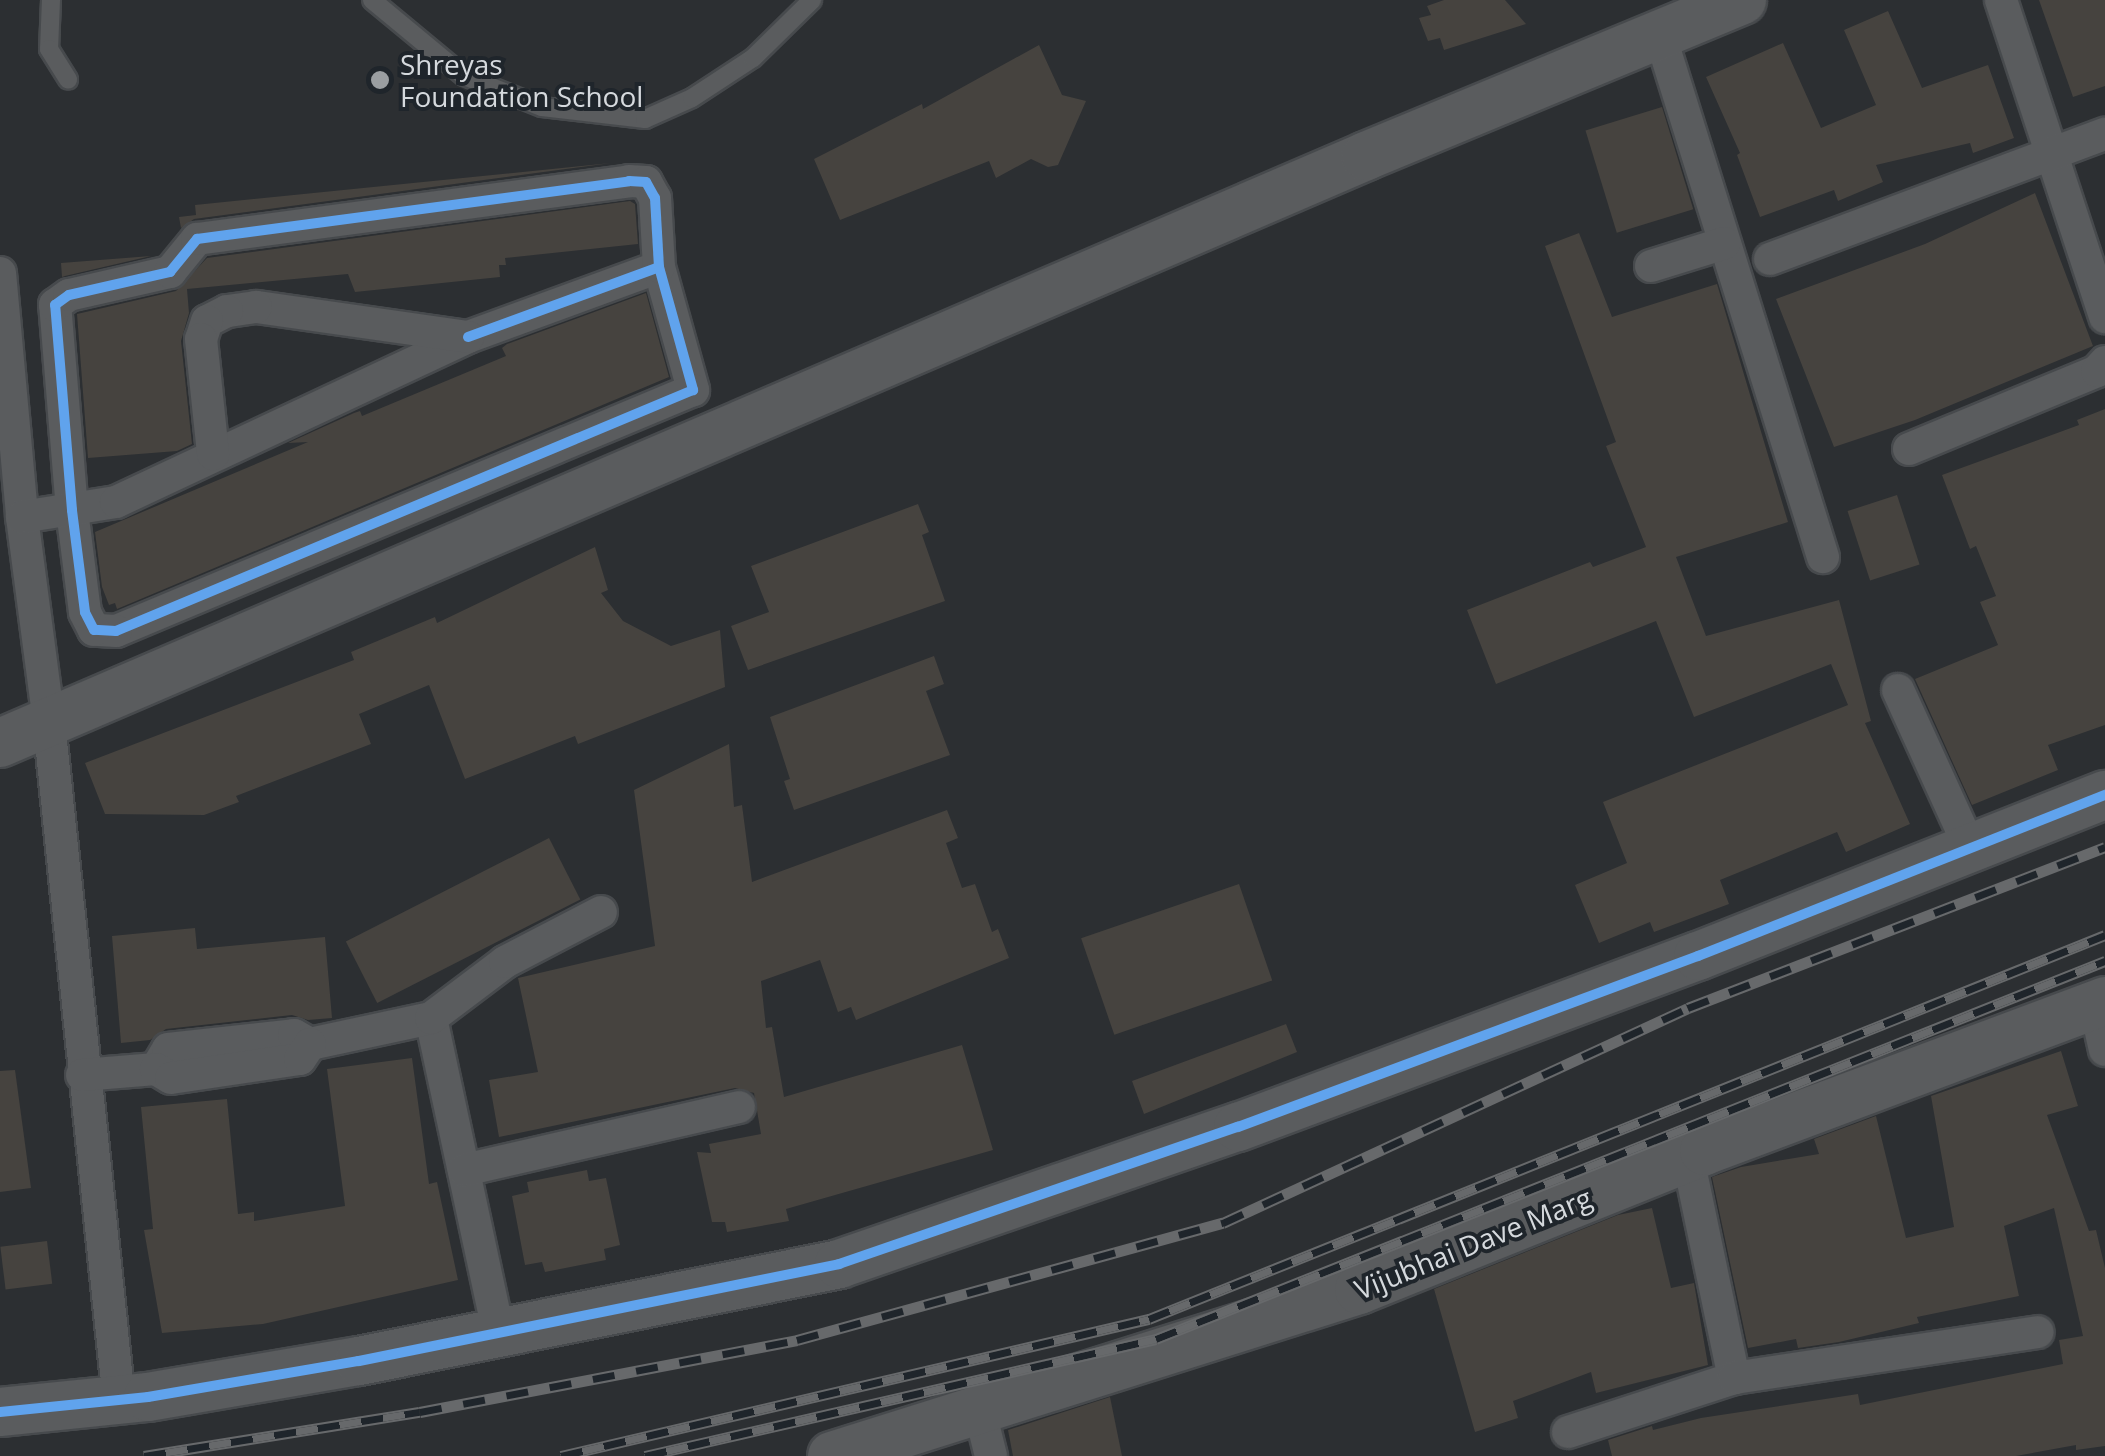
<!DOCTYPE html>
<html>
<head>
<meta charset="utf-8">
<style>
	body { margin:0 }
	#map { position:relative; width:2105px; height:1456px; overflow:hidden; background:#2c2f32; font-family:"Open Sans",sans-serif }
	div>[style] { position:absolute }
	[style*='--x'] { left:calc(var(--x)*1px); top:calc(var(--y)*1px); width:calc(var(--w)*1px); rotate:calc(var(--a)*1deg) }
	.building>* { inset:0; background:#46433f; transform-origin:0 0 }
	.roads { filter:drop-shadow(2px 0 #474a4d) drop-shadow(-2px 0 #474a4d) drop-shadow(0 2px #474a4d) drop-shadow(0 -2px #474a4d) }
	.lane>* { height:18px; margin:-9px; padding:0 9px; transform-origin:9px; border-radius:9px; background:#5a5c5e }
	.street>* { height:32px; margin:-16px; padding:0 16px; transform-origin:16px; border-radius:16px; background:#5a5c5e }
	.secondary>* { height:48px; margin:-24px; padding:0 24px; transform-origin:24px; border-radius:24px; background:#5a5c5e }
	.rail>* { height:11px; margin-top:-5.5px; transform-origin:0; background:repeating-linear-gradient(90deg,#1f252b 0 22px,#67696b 0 44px); box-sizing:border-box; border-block:2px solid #67696b }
	.cycleway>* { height:10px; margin:-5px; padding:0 5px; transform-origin:5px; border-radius:5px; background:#60a3ed }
	.dots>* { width:28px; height:28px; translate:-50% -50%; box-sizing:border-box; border:5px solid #1f252b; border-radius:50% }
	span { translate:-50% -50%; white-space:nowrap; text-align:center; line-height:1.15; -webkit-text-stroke:8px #1f252b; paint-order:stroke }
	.poi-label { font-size:28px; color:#d5d9dd }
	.left { translate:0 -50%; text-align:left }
	.street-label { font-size:28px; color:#d5d9dd }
</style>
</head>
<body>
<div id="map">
	<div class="building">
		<i style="clip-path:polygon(1444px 0,1505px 0,1526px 24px,1444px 50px,1440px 38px,1428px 41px,1419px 18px,1431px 15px,1427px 6px)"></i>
		<i style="clip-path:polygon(2039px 0,2105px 0,2105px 86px,2073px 97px)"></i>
		<i style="clip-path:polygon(1888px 11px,1922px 88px,1988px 65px,2014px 138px,1973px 153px,1970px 143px,1876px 165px,1883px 182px,1838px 201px,1834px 190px,1760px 217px,1737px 155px,1740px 153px,1706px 77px,1783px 43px,1821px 128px,1876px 105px,1844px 30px)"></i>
		<i style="clip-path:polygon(1039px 45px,1062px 95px,1086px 101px,1058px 165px,1048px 167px,1031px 159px,996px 178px,989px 161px,840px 220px,814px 159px,922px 104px,923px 109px)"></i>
		<i style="left:1662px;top:107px;width:107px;height:80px;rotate:73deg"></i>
		<i style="clip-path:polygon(611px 163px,194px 219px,181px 228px,179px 217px,196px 215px,195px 205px)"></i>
		<i style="clip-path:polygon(2035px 193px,2093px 346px,1915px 420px,1834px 447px,1776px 299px,1925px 244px)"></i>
		<i style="clip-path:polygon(630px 201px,635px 204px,638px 244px,505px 258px,506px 265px,499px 265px,500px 277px,355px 292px,348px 274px,187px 289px,189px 313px,181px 341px,192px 444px,177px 451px,88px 458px,77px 314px,176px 291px,207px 258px)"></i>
		<i style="clip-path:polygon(1579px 233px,1612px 317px,1717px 284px,1788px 522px,1676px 557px,1706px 636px,1839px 600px,1871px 721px,1865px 723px,1910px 824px,1846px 852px,1837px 832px,1720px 880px,1729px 904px,1654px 932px,1650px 922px,1599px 943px,1575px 885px,1627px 863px,1603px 802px,1848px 705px,1831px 664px,1694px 717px,1656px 621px,1496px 684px,1467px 610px,1590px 562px,1593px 567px,1646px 547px,1606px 446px,1616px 442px,1545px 246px)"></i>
		<i style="clip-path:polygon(151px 256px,65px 276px,62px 277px,61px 263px)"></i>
		<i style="clip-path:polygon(646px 293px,669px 377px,117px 609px,115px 603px,109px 605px,102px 587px,95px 532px,308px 442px,288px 443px,354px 413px,360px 411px,362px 416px,506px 356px,502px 348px,507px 344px)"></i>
		<i style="clip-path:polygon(2105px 409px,2105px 725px,2048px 745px,2058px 770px,1972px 805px,1915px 679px,1998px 645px,1980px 602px,1996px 596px,1976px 546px,1970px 549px,1942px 475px,2079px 425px,2077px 420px)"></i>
		<i style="left:1897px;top:495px;width:73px;height:52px;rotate:72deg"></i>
		<i style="clip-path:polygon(918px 504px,929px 532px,922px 535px,945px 601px,748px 670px,731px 626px,769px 612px,751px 566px)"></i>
		<i style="clip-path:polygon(595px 547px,608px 590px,601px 593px,623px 621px,671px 646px,720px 630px,725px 687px,578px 744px,575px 736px,465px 779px,429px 685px,359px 714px,371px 744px,236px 796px,239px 802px,204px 815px,105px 814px,85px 763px,354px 660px,351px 652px,435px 617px,437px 623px)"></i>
		<i style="clip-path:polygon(934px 656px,944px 684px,926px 691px,950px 755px,794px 810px,784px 781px,790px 779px,770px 717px)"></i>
		<i style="clip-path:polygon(729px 744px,734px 807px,742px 805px,752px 882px,947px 810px,958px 838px,946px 843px,962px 888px,975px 884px,992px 932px,998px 929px,1009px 958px,856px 1020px,851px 1007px,838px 1012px,820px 960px,761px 981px,766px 1028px,772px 1027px,784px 1097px,962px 1045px,993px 1150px,786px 1209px,789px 1221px,727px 1232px,725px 1222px,712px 1222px,697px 1152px,711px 1153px,709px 1144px,761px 1134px,754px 1093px,735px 1088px,499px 1137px,489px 1080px,538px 1072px,518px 978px,655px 946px,634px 790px)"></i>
		<i style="left:549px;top:838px;width:69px;height:228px;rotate:63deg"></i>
		<i style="left:1239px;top:884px;width:102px;height:167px;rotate:71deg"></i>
		<i style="clip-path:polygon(195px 928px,197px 949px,325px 937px,332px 1018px,308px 1020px,292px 1015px,166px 1029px,150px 1040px,121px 1043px,112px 936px)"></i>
		<i style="clip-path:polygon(1286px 1024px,1297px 1052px,1144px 1114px,1132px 1081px)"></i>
		<i style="clip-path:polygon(2061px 1051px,2078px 1106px,2047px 1115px,2089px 1231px,2096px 1230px,2105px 1268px,2105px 1446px,2076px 1450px,2076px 1445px,2016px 1456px,1612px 1456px,1608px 1440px,1652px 1426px,1653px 1430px,1701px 1418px,1858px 1394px,1860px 1405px,2063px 1364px,2059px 1340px,2083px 1336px,2054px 1208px,2004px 1226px,2019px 1296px,1917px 1317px,1919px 1323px,1839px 1342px,1798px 1348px,1796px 1339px,1748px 1348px,1712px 1177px,1741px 1167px,1819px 1154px,1814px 1139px,1876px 1116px,1906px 1238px,1954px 1227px,1931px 1096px)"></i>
		<i style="clip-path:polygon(412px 1058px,429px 1184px,437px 1182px,458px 1280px,263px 1324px,162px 1333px,144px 1230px,153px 1229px,141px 1107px,227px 1099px,238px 1214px,254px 1212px,254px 1221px,345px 1206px,327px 1069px)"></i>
		<i style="clip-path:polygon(15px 1070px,31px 1188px,0 1192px,0 1071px)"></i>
		<i style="clip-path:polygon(587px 1170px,589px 1181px,606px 1178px,620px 1245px,604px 1249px,606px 1260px,545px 1272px,542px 1262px,525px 1265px,512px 1196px,529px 1192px,527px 1182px)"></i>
		<i style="clip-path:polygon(1652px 1208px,1671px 1288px,1694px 1283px,1708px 1365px,1596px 1393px,1591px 1372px,1513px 1401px,1518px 1418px,1475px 1432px,1434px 1289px,1618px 1215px)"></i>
		<i style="left:47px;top:1241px;width:43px;height:47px;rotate:83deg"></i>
		<i style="clip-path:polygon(1110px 1397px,1122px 1456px,1013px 1456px,1008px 1430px)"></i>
	</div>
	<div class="roads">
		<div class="lane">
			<i style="--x:51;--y:0;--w:49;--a:92.3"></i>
			<i style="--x:49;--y:49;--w:36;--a:58"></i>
			<i style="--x:372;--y:0;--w:119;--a:39.6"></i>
			<i style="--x:464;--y:76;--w:84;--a:21.7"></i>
			<i style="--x:542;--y:107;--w:104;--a:6.6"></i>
			<i style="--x:645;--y:119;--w:51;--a:-24.1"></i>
			<i style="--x:692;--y:98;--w:73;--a:-33.3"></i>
			<i style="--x:753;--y:58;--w:83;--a:-44.5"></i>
		</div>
		<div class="street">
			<i style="--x:2001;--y:0;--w:334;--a:71.8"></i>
			<i style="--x:1660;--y:35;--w:547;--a:72.66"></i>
			<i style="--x:1770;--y:259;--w:358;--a:-20.5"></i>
			<i style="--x:1651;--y:266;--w:77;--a:-17.3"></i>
			<i style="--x:0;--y:273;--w:245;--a:84.8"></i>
			<i style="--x:22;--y:517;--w:207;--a:82.5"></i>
			<i style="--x:49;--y:722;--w:682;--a:84.11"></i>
			<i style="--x:468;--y:337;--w:203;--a:-20.1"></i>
			<i style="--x:659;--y:267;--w:128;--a:74.5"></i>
			<i style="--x:693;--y:390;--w:625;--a:157.33"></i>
			<i style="--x:116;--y:631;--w:22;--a:-177"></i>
			<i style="--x:94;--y:630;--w:20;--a:-117"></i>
			<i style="--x:85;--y:612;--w:103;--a:-97.3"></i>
			<i style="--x:72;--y:510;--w:206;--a:-94.7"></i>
			<i style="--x:55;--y:305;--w:17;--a:-36"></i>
			<i style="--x:69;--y:295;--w:104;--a:-12.8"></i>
			<i style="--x:170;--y:272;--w:43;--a:-50.7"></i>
			<i style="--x:197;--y:239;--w:436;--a:-7.6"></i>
			<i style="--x:629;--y:181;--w:17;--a:3"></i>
			<i style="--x:646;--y:182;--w:18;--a:61"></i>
			<i style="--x:655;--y:198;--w:69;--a:86.7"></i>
			<i style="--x:1909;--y:449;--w:204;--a:-22.5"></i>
			<i style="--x:2097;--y:371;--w:12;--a:-48"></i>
			<i style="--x:22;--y:517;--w:95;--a:-9.1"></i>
			<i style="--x:116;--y:502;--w:389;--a:-25.1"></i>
			<i style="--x:468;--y:337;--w:214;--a:-171.9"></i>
			<i style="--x:256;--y:307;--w:29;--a:172"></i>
			<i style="--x:227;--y:311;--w:22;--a:153"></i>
			<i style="--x:207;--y:321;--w:19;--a:108"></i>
			<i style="--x:201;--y:339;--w:116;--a:84"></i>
			<i style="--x:1898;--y:690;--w:174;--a:65.5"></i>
			<i style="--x:2095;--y:1005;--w:46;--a:77.5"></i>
			<i style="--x:431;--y:1018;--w:323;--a:77.9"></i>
			<i style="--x:156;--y:1069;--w:23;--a:-59"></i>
			<i style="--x:168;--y:1049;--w:127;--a:-6.3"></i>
			<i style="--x:294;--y:1035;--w:18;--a:29"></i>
			<i style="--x:310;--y:1044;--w:124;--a:-12.1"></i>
			<i style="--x:431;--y:1018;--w:93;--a:-37.1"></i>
			<i style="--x:505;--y:962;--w:108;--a:-27.5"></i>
			<i style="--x:82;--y:1075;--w:74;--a:-4.6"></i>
			<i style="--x:156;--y:1069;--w:17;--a:31"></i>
			<i style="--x:171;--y:1078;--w:130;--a:-8.4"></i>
			<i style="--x:300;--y:1059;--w:18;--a:-56"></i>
			<i style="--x:1688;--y:1158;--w:225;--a:78.2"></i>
			<i style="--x:464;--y:1170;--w:282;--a:-12.9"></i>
			<i style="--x:980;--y:1412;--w:45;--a:76"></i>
			<i style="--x:1568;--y:1432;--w:175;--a:-18"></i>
			<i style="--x:1734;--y:1378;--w:307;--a:-8.6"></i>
		</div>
		<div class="secondary">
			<i style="--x:0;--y:743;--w:1487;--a:-23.25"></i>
			<i style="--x:1366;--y:156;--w:407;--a:-22.5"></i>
			<i style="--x:0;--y:1412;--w:149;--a:-5.8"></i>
			<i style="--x:148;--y:1397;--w:214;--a:-9.7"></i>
			<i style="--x:359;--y:1361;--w:490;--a:-11.4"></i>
			<i style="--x:839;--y:1264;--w:422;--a:-19"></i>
			<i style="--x:1238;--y:1127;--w:491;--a:-20.4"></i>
			<i style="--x:1698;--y:956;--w:438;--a:-21.6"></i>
			<i style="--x:832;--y:1456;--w:553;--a:-17.48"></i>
			<i style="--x:1359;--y:1290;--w:372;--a:-21.9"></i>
			<i style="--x:1704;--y:1151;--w:428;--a:-20.5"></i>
		</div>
	</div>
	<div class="rail">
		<i style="--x:144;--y:1456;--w:279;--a:-9.1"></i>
		<i style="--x:420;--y:1412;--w:384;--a:-10.8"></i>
		<i style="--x:797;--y:1340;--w:442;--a:-15.4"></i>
		<i style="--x:1223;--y:1223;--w:512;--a:-24.81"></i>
		<i style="--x:1688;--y:1008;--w:447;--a:-21.1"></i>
		<i style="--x:561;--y:1456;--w:604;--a:-13.12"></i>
		<i style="--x:1149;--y:1319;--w:1030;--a:-21.88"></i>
		<i style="--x:645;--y:1456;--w:524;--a:-12.9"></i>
		<i style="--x:1156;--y:1339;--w:1022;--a:-21.72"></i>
	</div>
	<div class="cycleway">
		<i style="--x:468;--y:337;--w:203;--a:-20.1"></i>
		<i style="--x:659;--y:267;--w:128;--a:74.5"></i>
		<i style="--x:693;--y:390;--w:625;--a:157.33"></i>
		<i style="--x:116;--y:631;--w:22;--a:-177"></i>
		<i style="--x:94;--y:630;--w:20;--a:-117"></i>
		<i style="--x:85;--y:612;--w:103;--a:-97.3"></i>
		<i style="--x:72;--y:510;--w:206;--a:-94.7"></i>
		<i style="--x:55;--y:305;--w:17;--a:-36"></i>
		<i style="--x:69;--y:295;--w:104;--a:-12.8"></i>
		<i style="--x:170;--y:272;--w:43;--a:-50.7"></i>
		<i style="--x:197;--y:239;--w:436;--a:-7.6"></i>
		<i style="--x:629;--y:181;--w:17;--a:3"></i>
		<i style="--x:646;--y:182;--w:18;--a:61"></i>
		<i style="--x:655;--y:198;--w:69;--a:86.7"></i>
		<i style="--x:0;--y:1412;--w:149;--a:-5.8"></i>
		<i style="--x:148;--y:1397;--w:214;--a:-9.7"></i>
		<i style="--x:359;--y:1361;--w:490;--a:-11.4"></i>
		<i style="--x:839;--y:1264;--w:422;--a:-19"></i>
		<i style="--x:1238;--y:1127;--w:491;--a:-20.4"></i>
		<i style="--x:1698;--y:956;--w:438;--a:-21.6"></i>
	</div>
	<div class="dots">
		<i style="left:380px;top:80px;background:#9a9ea1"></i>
	</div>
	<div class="poi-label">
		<span class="left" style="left:400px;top:80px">Shreyas<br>Foundation School</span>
	</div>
	<div class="street-label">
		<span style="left:1473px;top:1243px;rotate:-22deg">Vijubhai Dave Marg</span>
	</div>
</div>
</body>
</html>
